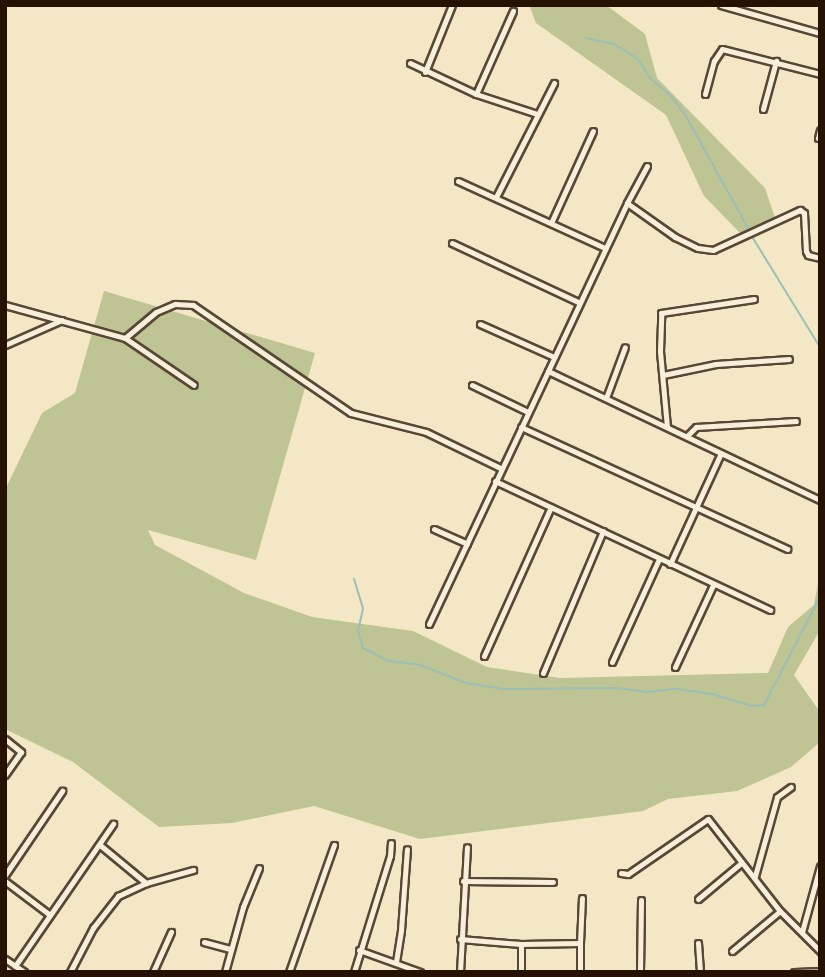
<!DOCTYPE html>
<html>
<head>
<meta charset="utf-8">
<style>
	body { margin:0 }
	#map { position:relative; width:825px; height:977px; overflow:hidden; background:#f3e7c6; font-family:"Sorts Mill Goudy",serif }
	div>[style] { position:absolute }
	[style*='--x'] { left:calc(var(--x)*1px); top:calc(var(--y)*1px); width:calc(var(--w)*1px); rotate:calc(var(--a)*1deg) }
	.green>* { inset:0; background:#bec493 }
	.stream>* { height:2px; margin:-1px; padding:0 1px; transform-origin:1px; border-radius:1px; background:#9bbfb6 }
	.roads { filter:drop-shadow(2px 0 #584735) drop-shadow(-2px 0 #584735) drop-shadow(0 2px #584735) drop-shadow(0 -2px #584735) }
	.street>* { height:5px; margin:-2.5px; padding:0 2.5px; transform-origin:2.5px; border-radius:2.5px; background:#f7efda }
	span { translate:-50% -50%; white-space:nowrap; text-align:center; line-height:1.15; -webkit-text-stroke:5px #f7efda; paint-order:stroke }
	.frame { position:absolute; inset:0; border:7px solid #251205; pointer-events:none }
</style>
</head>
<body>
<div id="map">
	<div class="green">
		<i style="clip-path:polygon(529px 5px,606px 5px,645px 34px,657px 78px,765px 188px,775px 218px,744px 237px,704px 196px,666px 115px,536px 23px)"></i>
		<i style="clip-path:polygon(104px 291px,315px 353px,256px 560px,148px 530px,155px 545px,244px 593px,312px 617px,413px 631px,487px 667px,560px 678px,768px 673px,788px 627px,814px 605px,820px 573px,820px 630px,794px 675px,820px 712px,820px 742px,791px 767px,737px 791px,668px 799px,643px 811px,420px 839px,314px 806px,232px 823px,159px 827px,73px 762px,5px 729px,5px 490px,42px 413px,75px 393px)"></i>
	</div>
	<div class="stream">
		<i style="--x:586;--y:38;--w:29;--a:12"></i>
		<i style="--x:614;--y:44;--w:28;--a:32"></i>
		<i style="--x:638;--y:59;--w:22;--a:58"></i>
		<i style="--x:650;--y:78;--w:28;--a:41"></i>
		<i style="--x:671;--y:96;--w:21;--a:53"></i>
		<i style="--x:684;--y:113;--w:134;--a:60.9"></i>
		<i style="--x:751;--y:235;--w:132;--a:58.4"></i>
		<i style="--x:354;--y:579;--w:31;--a:73"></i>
		<i style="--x:363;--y:609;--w:23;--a:103"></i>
		<i style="--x:358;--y:631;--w:18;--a:74"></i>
		<i style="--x:363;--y:648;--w:29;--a:27"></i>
		<i style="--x:389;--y:661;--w:31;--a:7"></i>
		<i style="--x:420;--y:665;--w:49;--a:21.4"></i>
		<i style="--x:466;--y:683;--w:38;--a:9"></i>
		<i style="--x:504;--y:689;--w:112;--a:-0.5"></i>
		<i style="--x:616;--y:688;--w:31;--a:7"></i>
		<i style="--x:647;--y:692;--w:30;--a:-6"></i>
		<i style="--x:677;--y:689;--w:35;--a:8"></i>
		<i style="--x:712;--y:694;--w:42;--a:16.7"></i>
		<i style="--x:752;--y:706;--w:12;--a:-5"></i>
		<i style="--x:764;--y:705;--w:122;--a:-62.6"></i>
	</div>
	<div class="roads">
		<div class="street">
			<i style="--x:721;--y:5;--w:103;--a:15.8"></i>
			<i style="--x:410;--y:63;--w:73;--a:25.2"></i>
			<i style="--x:476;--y:94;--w:64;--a:18.2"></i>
			<i style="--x:425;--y:72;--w:72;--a:-68.1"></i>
			<i style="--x:476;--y:94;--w:91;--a:-66"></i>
			<i style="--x:705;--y:94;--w:34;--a:-75"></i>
			<i style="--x:714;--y:61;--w:14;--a:-56"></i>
			<i style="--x:722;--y:49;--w:101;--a:14.3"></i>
			<i style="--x:763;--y:109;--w:50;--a:-74.8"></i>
			<i style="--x:818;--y:138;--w:8;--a:-76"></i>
			<i style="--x:458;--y:181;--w:162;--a:24.5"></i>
			<i style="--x:496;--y:197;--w:128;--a:-63"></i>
			<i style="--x:627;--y:203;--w:42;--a:-61.6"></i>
			<i style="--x:551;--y:223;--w:101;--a:-65.5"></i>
			<i style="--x:452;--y:243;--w:141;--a:25.1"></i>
			<i style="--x:5;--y:305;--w:124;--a:15.4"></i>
			<i style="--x:125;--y:338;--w:83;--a:34.3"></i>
			<i style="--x:480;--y:324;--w:81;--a:24"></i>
			<i style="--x:125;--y:338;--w:40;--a:-40"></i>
			<i style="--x:156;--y:312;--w:21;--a:-23"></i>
			<i style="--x:175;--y:304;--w:18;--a:3"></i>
			<i style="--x:193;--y:305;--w:191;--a:34.4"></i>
			<i style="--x:351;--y:413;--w:77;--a:14.2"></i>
			<i style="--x:426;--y:432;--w:82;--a:25.9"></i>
			<i style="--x:5;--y:345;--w:62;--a:-23.7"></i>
			<i style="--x:548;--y:371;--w:301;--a:25.4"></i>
			<i style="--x:663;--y:375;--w:54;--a:-11.7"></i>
			<i style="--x:716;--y:364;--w:73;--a:-3.9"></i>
			<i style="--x:472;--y:385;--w:62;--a:25.7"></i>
			<i style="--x:606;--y:398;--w:54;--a:-69.6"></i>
			<i style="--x:521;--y:427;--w:293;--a:24.6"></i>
			<i style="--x:667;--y:427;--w:76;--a:-95.3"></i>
			<i style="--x:660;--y:351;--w:38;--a:-88"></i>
			<i style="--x:661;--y:313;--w:94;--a:-8.6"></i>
			<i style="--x:687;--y:436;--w:13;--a:-45"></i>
			<i style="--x:696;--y:427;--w:100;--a:-3.4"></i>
			<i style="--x:495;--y:481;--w:304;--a:25.1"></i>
			<i style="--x:434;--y:529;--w:36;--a:24"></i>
			<i style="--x:670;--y:564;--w:122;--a:-65.3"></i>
			<i style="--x:429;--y:624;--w:465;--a:-64.8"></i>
			<i style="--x:627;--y:203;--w:59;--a:35.3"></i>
			<i style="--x:675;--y:237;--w:25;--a:26"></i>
			<i style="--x:698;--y:248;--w:15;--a:8"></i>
			<i style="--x:713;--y:250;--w:96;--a:-24.7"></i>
			<i style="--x:800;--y:210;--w:5;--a:37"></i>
			<i style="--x:804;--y:213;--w:38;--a:87"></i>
			<i style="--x:806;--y:251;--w:4;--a:63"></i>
			<i style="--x:808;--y:255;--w:12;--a:14"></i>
			<i style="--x:484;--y:656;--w:163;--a:-65.8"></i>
			<i style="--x:612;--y:662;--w:113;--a:-65.5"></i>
			<i style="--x:675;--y:667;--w:90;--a:-65.1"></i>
			<i style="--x:543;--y:673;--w:154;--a:-67.1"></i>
			<i style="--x:5;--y:739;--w:21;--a:39"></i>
			<i style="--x:21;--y:752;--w:28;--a:125"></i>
			<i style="--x:100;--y:845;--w:60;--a:39.6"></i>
			<i style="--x:621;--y:873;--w:7;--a:8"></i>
			<i style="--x:628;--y:874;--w:97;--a:-34.5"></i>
			<i style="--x:708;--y:819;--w:117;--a:52"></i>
			<i style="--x:780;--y:911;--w:57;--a:45"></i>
			<i style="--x:5;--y:875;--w:102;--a:-55.8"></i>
			<i style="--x:755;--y:876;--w:82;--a:-74.4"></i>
			<i style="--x:777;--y:797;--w:17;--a:-36"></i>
			<i style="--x:5;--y:881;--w:56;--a:37.1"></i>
			<i style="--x:463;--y:881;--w:90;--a:0.6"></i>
			<i style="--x:698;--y:899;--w:56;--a:-39.9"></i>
			<i style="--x:802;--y:932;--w:68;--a:-74.7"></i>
			<i style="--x:460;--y:939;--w:61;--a:4.7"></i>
			<i style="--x:521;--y:944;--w:59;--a:-1"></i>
			<i style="--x:580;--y:943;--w:29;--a:90"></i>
			<i style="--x:204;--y:942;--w:27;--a:15"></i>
			<i style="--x:580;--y:943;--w:45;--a:-87.5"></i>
			<i style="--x:698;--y:943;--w:29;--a:86"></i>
			<i style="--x:359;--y:950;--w:65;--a:19.8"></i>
			<i style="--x:732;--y:951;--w:62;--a:-39.8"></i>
			<i style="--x:5;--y:959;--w:23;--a:34"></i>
			<i style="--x:396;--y:962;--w:32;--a:-81"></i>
			<i style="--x:401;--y:930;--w:81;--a:-85.8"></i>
			<i style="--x:15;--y:966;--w:173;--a:-55.4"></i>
			<i style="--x:70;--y:972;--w:50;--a:-62.4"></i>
			<i style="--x:93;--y:928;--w:41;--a:-52"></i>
			<i style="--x:118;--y:896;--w:31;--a:-25"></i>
			<i style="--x:146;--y:883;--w:49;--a:-15.5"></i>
			<i style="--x:153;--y:972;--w:44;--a:-65.8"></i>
			<i style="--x:225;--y:972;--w:67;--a:-74.5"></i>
			<i style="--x:243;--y:907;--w:42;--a:-67.7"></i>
			<i style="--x:289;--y:972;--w:135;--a:-70.5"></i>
			<i style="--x:354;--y:972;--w:121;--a:-72.8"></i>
			<i style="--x:390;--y:856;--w:13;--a:-86"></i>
			<i style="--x:460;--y:972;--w:125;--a:-86.8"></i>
			<i style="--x:521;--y:972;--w:28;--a:-90"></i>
			<i style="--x:640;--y:972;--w:72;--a:-89.2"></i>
			<i style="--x:794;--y:972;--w:25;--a:-2"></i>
		</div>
	</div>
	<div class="frame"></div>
</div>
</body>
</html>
